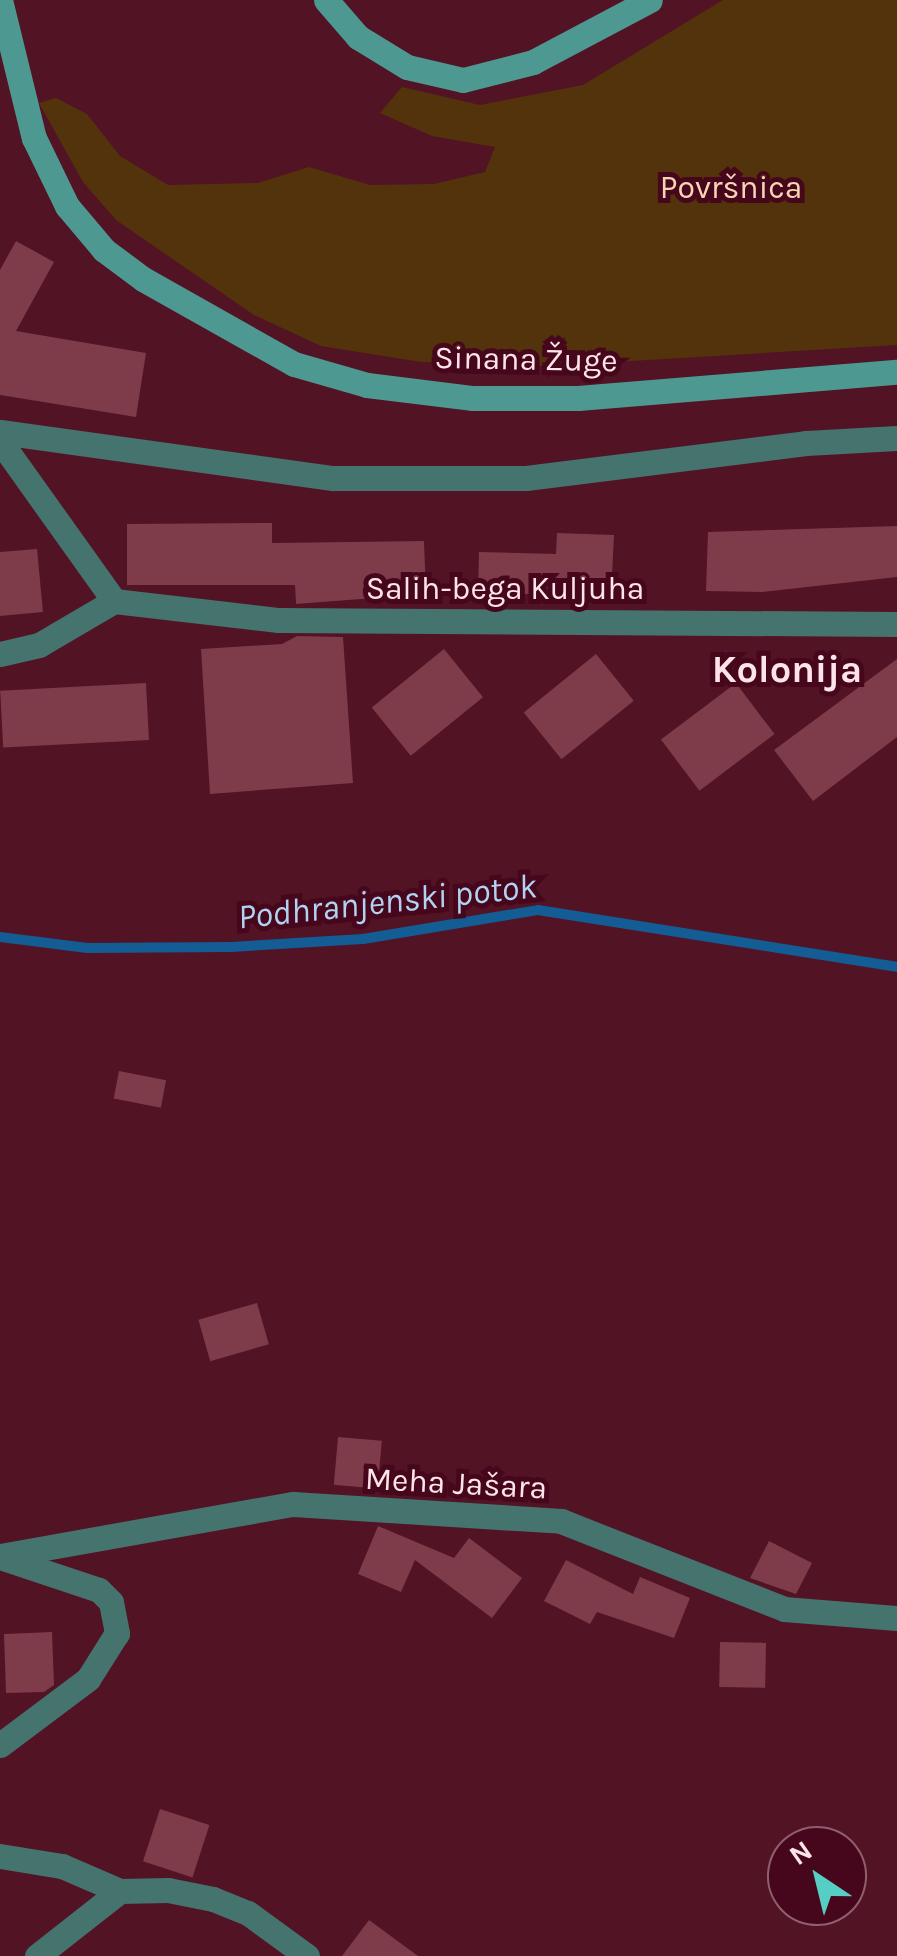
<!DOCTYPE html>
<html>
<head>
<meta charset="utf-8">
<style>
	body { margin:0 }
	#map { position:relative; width:897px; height:1956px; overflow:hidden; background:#521325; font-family:Karla,sans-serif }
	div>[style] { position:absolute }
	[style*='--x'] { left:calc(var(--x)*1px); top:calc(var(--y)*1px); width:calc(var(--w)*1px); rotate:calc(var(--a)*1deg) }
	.green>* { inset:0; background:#53330c }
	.stream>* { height:10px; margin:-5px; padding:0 5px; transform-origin:5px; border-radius:5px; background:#145c94 }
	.building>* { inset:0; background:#7e3b4a; transform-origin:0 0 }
	.street>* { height:25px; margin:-12.5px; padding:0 12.5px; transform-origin:12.5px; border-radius:12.5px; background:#45736e }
	.secondary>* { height:25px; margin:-12.5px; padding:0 12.5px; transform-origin:12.5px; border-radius:12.5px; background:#4d9992 }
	span { translate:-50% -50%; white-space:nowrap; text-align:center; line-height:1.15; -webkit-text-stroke:10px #46071c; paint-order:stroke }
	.park-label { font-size:32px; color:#f6d5b4 }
	.street-label { font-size:32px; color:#fde4e8 }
	.water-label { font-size:35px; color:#b1d2f2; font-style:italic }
	.quarter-label { font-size:38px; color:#fde4e8; font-weight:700 }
	.north { position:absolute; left:767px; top:1826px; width:100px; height:100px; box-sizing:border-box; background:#46071c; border:2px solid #8f5f6e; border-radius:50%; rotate:325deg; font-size:28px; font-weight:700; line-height:40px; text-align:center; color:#fde4e8 }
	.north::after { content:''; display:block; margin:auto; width:35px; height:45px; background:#56cec3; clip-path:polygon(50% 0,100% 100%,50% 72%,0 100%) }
</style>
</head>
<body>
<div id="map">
	<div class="green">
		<i style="clip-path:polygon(723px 0,897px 0,897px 345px,548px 366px,421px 362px,321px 346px,254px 315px,116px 220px,83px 182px,39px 103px,56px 98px,87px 114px,120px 156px,168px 185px,258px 183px,309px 167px,370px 185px,434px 184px,485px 172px,495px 147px,432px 136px,380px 113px,402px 87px,480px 105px,583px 85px)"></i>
	</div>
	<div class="stream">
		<i style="--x:0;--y:937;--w:88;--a:7.2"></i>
		<i style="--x:87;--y:948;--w:144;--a:-0.4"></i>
		<i style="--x:231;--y:947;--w:132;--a:-3.5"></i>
		<i style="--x:363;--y:939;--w:177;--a:-9.4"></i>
		<i style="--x:538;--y:910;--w:363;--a:9"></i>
	</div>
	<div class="building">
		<i style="clip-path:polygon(16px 241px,54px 262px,16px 331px,146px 353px,136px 417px,0 395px,0 270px)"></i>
		<i style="clip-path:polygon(272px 523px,272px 543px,424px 541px,426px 594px,296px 604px,295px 585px,127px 585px,127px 524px)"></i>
		<i style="clip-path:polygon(897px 526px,897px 577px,762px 592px,706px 591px,708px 532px)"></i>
		<i style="clip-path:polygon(557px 533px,614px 535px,611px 597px,478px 592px,479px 552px,556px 554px)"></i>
		<i style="clip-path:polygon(37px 549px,43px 612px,0 616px,0 552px)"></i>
		<i style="clip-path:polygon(297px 636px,343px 637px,353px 783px,210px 794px,201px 649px,282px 644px)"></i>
		<i style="left:444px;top:649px;width:62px;height:93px;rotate:51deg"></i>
		<i style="left:596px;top:654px;width:60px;height:93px;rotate:51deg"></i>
		<i style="clip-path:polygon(897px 659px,897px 737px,813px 801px,774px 750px)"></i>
		<i style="left:146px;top:683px;width:57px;height:146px;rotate:87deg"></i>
		<i style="left:736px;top:683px;width:64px;height:94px;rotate:53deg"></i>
		<i style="left:119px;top:1071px;width:48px;height:28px;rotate:11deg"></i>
		<i style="left:257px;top:1303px;width:43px;height:61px;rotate:74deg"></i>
		<i style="left:338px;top:1437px;width:44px;height:48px;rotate:5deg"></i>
		<i style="clip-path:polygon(378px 1526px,454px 1558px,469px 1538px,522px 1578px,492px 1618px,415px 1560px,401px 1592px,358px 1574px)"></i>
		<i style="clip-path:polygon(769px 1541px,812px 1563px,796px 1594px,750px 1578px)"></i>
		<i style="clip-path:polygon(566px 1560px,633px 1594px,640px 1577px,690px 1598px,674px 1638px,597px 1612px,590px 1624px,544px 1601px)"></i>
		<i style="clip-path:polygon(52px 1632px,54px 1685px,44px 1692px,6px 1693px,4px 1634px)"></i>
		<i style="left:720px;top:1642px;width:46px;height:45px;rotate:1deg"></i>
		<i style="left:160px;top:1809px;width:52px;height:55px;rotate:18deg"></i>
		<i style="clip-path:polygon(369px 1920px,418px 1956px,342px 1956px)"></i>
	</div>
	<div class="street">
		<i style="--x:0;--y:432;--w:336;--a:7.9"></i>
		<i style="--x:333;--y:478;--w:193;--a:0"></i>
		<i style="--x:526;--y:478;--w:282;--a:-7.1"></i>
		<i style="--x:806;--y:443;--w:91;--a:-3.1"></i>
		<i style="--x:0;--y:441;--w:196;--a:54.5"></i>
		<i style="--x:0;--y:654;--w:40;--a:-13"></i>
		<i style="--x:39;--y:645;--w:87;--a:-30.4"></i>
		<i style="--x:114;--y:601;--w:166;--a:6.6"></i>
		<i style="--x:279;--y:620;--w:618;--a:0.37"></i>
		<i style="--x:0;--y:1556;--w:298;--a:-10.1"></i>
		<i style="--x:293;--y:1504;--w:269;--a:3.6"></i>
		<i style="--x:561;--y:1521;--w:240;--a:21.5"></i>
		<i style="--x:784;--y:1609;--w:113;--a:4.6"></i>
		<i style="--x:0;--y:1557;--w:104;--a:18.4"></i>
		<i style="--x:99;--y:1590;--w:17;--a:45"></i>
		<i style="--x:111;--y:1602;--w:32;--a:79"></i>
		<i style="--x:117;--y:1633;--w:54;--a:122.2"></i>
		<i style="--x:88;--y:1679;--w:110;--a:143.1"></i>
		<i style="--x:0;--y:1856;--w:63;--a:9.2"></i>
		<i style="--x:62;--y:1866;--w:63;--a:23.3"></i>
		<i style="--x:120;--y:1891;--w:48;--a:-1.2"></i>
		<i style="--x:168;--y:1890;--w:46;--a:11.3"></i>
		<i style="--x:213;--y:1899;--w:38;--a:22"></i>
		<i style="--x:248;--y:1913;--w:73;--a:36.1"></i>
		<i style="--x:37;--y:1956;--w:105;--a:-38.1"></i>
	</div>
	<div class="secondary">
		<i style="--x:0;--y:0;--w:142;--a:76.2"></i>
		<i style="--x:34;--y:138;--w:76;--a:64.1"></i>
		<i style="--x:67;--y:206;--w:57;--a:49.9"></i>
		<i style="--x:104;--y:250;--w:49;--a:36.6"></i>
		<i style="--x:143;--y:279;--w:173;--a:29.4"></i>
		<i style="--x:294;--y:364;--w:76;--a:16"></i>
		<i style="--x:367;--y:385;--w:107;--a:7"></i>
		<i style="--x:473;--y:398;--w:105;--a:0"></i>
		<i style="--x:578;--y:398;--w:320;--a:-4.7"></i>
		<i style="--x:326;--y:0;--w:49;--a:49.1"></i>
		<i style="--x:358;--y:37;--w:57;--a:31.5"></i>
		<i style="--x:407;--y:67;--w:57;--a:13.1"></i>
		<i style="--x:463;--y:80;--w:72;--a:-14.4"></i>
		<i style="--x:533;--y:62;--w:132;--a:-27.9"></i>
	</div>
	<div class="park-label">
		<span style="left:731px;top:188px">Površnica</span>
	</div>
	<div class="street-label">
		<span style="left:526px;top:360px;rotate:1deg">Sinana Žuge</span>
		<span style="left:505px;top:589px">Salih-bega Kuljuha</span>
		<span style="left:456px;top:1484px;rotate:3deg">Meha Jašara</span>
	</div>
	<div class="water-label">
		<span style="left:387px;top:902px;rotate:-6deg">Podhranjenski potok</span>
	</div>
	<div class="quarter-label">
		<span style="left:787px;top:670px">Kolonija</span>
	</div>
	<div class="north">N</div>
</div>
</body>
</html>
